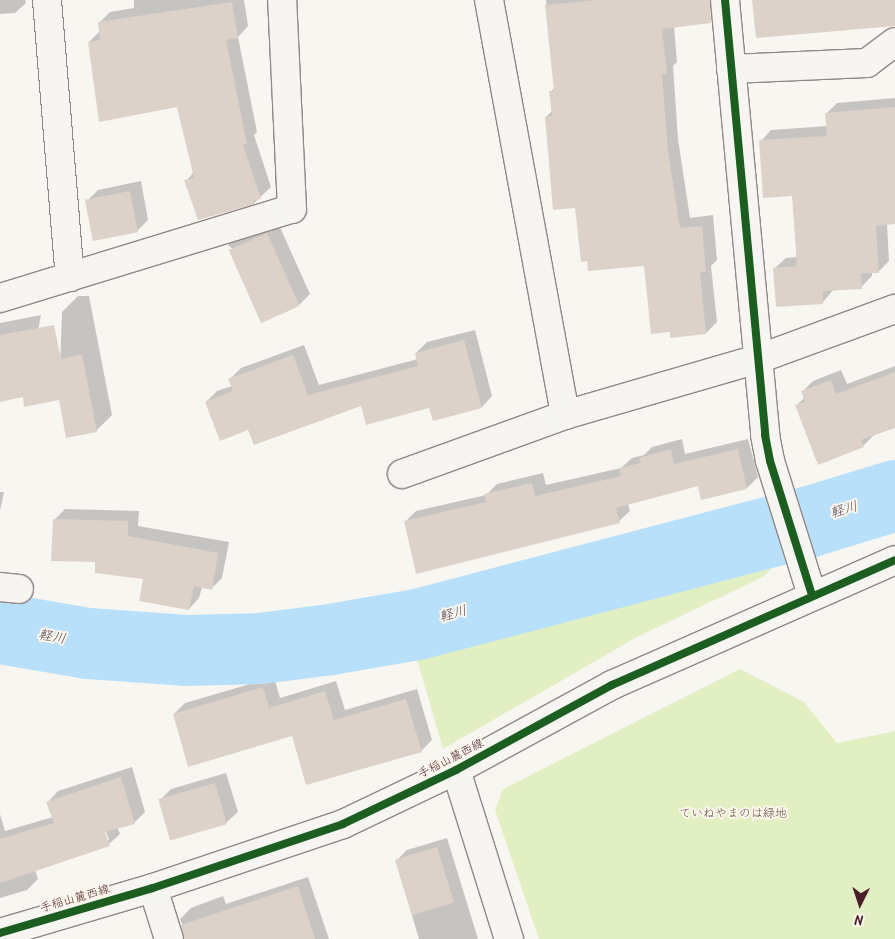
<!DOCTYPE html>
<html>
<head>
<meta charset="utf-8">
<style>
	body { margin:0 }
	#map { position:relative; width:895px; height:939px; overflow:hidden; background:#f8f6f0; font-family:Kalam,"Klee One",sans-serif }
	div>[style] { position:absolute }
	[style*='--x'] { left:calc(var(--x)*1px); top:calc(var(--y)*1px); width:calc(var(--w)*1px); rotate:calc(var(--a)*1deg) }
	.green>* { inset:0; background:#e2efc3 }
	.shadow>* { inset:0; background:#0003 }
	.river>* { height:71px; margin:-35.5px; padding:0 35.5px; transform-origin:35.5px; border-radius:35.5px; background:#b9e0fa }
	.building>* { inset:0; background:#dcd2ca; transform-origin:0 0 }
	.roads { filter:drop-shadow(1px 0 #918787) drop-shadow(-1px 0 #918787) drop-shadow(0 1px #918787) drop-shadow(0 -1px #918787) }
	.minor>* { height:28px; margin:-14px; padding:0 14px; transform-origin:14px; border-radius:14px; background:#f6f5f1 }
	.tertiary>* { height:28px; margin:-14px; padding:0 14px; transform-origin:14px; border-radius:14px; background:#f6f5f1 }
	.cycleway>* { height:8px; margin:-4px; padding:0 4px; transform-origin:4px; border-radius:4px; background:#1b5e20 }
	span { translate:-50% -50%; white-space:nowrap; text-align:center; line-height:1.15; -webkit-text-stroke:4px #fbf7ec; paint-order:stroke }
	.street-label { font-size:12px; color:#4a1f2b }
	.park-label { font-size:12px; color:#6c5248 }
	.water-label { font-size:14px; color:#5f4d60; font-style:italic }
	.north { position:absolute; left:835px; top:879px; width:50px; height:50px; -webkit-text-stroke:4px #fbf7ec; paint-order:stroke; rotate:184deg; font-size:14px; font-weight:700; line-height:20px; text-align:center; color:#4a1f2b }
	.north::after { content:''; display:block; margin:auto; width:18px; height:22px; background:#4a1f2b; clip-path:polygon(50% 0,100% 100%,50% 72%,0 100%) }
</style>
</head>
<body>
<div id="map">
	<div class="green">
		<i style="clip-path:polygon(770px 551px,774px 566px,763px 577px,637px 637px,443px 749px,414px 649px)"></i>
		<i style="clip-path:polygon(740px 669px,804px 702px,837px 743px,895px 731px,895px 939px,539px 939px,495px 810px,503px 789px)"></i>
	</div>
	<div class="shadow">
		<i style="clip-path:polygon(0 0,25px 0,26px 3px,15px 13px,0 14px)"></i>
		<i style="clip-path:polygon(134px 0,244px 0,248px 26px,238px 37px,257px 132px,254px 135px,271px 187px,254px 203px,186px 181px,194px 172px,178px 106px,89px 42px,100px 31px,99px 23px,110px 12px,134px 8px)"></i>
		<i style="clip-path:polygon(546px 0,691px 0,674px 26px,677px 62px,673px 66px,678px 139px,690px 218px,713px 215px,717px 260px,711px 266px,717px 322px,706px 333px,671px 331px,645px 264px,576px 207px,546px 117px,552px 111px,550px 92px,555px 88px)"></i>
		<i style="clip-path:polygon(895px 98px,895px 223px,887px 224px,889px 261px,878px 272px,872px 272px,872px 276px,861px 287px,834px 289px,823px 302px,775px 268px,786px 258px,797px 257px,793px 195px,761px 141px,771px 130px,828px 126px,826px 114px,837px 103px)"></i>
		<i style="clip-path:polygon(141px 181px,148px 220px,137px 231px,87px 201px,98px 190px)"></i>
		<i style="clip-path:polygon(278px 223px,310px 294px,299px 305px,228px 245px,239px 235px)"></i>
		<i style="clip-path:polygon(78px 296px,89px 296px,112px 415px,96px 431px,59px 392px,62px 312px)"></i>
		<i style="clip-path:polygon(41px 315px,28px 382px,0 401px,0 323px)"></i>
		<i style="clip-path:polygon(475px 330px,492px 396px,482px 407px,362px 404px,249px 429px,206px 402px,217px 391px,232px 386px,230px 379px,241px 368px,304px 345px,319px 385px,418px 359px,416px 353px,427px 342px)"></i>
		<i style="clip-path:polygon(895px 366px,895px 426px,874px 435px,863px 446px,796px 406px,804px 398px,802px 392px,813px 381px,841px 370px,847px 384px)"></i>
		<i style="clip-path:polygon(682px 439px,685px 454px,748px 439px,758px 477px,747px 488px,702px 499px,699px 484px,628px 504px,630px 511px,619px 521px,405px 522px,416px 511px,486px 495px,497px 484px,543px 473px,546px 485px,621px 468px,632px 458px,644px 455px,652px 447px)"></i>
		<i style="clip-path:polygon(0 492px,4px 492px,0 511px)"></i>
		<i style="clip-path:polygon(65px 509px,139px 511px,138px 526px,229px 542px,222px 578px,211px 589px,202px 587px,199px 598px,189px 609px,144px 578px,96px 561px,54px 520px)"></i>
		<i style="clip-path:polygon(274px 677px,280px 698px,336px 681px,345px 710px,417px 689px,432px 740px,421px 751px,292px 735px,174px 714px,185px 703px)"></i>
		<i style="clip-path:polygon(evenodd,132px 767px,145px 812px,134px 823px,117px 827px,120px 834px,109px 844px,35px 870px,38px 879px,27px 890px,0 898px,0 814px,5px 831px,53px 817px,48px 802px,58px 791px,132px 767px,104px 826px,109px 840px,106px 840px,104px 826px)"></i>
		<i style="clip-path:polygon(226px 773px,238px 812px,227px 822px,172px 839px,160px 800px,171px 789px)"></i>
		<i style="clip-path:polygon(447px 838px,478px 939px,419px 939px,396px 861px,407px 850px)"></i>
		<i style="clip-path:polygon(308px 877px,329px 939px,188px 939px,180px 919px,191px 908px,223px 896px,226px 904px)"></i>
	</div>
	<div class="river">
		<i style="--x:0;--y:628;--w:89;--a:9.7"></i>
		<i style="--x:88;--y:643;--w:97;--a:4.1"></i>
		<i style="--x:185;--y:650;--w:75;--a:-1.5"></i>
		<i style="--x:260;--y:648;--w:71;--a:-7.3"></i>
		<i style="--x:330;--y:639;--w:88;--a:-9.8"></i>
		<i style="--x:417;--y:624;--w:406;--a:-14.7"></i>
		<i style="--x:810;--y:521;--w:89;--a:-17"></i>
	</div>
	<div class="building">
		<i style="clip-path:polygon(598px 0,710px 0,711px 23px,662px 29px,667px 74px,662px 74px,668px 151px,680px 228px,702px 226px,706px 272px,700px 272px,706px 334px,670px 338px,670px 332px,651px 334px,644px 266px,588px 271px,587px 261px,581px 262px,575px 208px,553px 210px,545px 117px,552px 116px,549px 91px,554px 91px,545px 5px)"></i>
		<i style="clip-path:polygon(752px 0,895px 0,895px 26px,756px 38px)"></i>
		<i style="clip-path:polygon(232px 2px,238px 38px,226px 40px,247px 144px,243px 145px,261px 199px,253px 201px,255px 204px,198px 220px,184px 180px,194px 178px,177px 107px,99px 122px,88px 42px,100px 40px,98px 22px)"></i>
		<i style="clip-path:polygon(895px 107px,895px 224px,876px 226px,879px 273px,861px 273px,862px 289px,823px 291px,823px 304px,776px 307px,773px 268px,797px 266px,792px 196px,763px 198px,759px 140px,827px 136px,825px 113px)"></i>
		<i style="left:130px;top:191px;width:42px;height:46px;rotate:79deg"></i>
		<i style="left:267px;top:233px;width:80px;height:42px;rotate:66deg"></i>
		<i style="clip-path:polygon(54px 325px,61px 359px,82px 354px,97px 432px,66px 438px,59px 400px,24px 407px,23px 397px,0 402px,0 335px)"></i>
		<i style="clip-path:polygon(464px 340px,482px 408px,433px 421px,429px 408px,366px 425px,361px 406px,254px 445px,248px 430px,220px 441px,205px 402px,233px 391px,228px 379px,293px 355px,308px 395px,418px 366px,415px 353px)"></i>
		<i style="clip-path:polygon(895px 372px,895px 428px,861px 440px,864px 447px,818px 465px,795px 405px,805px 402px,801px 391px,831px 380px,836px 394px)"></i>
		<i style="clip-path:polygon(671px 449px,674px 464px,738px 449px,747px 489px,701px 500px,698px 486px,616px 508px,620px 523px,416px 574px,404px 521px,486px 502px,484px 494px,532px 483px,535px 496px,621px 476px,619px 468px,641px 463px,639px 458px)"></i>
		<i style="clip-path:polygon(53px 519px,128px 521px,128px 536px,218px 553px,212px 590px,194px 586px,189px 610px,139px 601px,143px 579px,95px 573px,95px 562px,51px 561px)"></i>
		<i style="clip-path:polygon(263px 687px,269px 708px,325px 691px,334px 720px,406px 699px,422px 752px,306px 785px,292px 736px,188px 767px,173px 714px)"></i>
		<i style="clip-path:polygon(121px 777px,135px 824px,105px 832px,110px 846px,0 883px,0 839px,54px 823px,46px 802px)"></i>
		<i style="left:215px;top:783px;width:43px;height:59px;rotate:74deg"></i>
		<i style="left:437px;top:847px;width:58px;height:44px;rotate:73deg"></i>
		<i style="clip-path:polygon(298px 886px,315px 939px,184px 939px,181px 925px)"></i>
	</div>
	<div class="roads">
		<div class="minor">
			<i style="--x:47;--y:0;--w:278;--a:85.3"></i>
			<i style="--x:489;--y:0;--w:422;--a:79.6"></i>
			<i style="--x:725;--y:0;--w:437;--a:84.7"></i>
			<i style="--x:765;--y:435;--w:26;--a:79"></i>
			<i style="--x:770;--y:461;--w:140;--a:72.6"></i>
			<i style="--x:731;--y:69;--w:136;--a:-2.5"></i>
			<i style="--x:867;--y:63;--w:35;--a:-37"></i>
			<i style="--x:0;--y:298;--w:305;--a:-17"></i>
			<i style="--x:292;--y:209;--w:209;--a:-92.7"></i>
			<i style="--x:402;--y:474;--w:173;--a:-19.9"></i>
			<i style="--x:565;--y:415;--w:201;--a:-16.2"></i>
			<i style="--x:758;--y:359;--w:146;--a:-20.1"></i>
			<i style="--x:0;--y:587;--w:19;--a:6"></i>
			<i style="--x:456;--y:770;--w:177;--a:72.6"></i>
			<i style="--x:153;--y:888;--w:53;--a:72.6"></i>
		</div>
		<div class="tertiary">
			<i style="--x:0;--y:933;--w:159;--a:-16.4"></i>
			<i style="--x:153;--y:888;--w:200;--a:-18.6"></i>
			<i style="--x:343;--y:824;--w:125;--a:-25.5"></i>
			<i style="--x:456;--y:770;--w:178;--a:-28.6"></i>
			<i style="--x:612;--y:685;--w:309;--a:-23.8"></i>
		</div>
	</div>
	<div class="cycleway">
		<i style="--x:725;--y:0;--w:437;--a:84.7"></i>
		<i style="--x:765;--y:435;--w:26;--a:79"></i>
		<i style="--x:770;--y:461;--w:140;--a:72.6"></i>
		<i style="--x:0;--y:933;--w:159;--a:-16.4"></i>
		<i style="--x:153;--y:888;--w:200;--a:-18.6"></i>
		<i style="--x:343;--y:824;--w:125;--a:-25.5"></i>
		<i style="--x:456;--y:770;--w:178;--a:-28.6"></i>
		<i style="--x:612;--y:685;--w:309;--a:-23.8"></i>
	</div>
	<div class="street-label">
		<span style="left:451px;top:759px;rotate:-27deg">手稲山麓西線</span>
		<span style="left:75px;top:899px;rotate:-16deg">手稲山麓西線</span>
	</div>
	<div class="park-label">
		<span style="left:733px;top:814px">ていねやまのは緑地</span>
	</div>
	<div class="water-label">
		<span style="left:844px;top:510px;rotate:-17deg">軽川</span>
		<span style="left:453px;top:614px;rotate:-15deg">軽川</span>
		<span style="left:52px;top:637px;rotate:10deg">軽川</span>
	</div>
	<div class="north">N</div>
</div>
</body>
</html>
